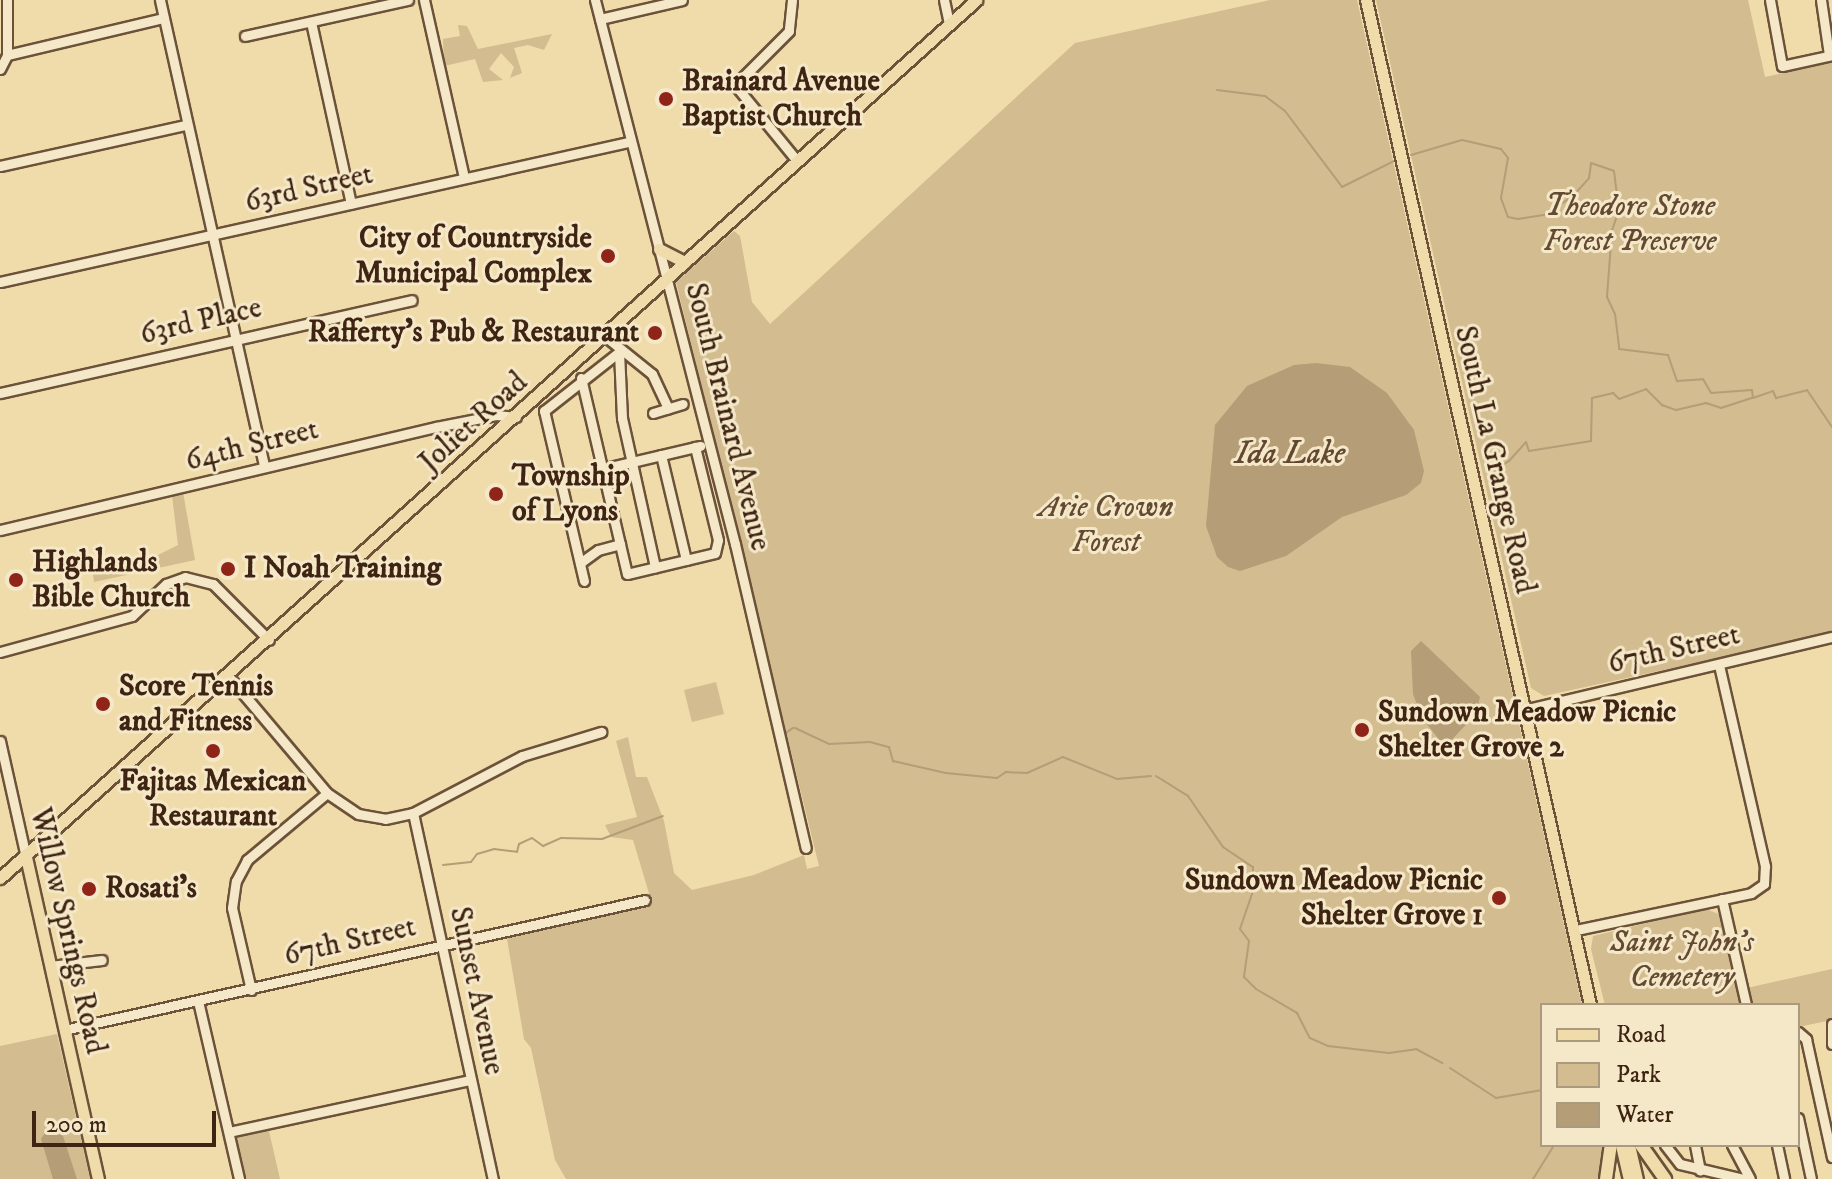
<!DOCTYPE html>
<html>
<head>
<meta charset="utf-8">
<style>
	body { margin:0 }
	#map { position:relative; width:1832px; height:1179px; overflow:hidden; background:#f0dbaa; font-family:"IM FELL DW Pica",serif }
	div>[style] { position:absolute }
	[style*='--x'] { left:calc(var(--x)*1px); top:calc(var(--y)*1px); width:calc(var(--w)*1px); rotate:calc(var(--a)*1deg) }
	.green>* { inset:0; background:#d2bc90; transform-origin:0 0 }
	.water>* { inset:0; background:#b49d77 }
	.stream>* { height:2px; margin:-1px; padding:0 1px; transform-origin:1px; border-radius:1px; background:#b49d77 }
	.roads { filter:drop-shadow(2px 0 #6b5239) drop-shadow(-2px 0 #6b5239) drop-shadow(0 2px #6b5239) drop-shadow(0 -2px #6b5239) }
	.minor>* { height:9px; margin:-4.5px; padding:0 4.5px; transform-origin:4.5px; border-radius:4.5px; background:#f5e8c8 }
	.major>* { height:11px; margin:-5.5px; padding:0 5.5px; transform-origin:5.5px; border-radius:5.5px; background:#f0dbaa }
	.highway>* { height:12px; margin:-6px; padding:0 6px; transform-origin:6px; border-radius:6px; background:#f0dbaa }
	.dots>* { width:22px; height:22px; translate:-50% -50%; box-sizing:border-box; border:4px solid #f5e8c8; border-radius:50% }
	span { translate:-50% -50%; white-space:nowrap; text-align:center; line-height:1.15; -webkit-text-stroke:6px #f5e8c8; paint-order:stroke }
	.poi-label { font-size:30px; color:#3f2413; font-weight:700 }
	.left { translate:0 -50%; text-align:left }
	.right { translate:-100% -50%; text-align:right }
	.street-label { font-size:30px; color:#3f2413 }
	.park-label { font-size:30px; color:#644a32; font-style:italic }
	.water-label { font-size:32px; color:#624831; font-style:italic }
	.legend { position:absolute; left:1540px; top:1003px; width:260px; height:144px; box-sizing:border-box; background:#f5e8c8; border:2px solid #ac9a80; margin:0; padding:10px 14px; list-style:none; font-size:24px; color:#3f2413 }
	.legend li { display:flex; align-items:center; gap:16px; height:40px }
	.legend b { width:40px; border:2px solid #ac9a80 }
	.scale { position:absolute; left:32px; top:1111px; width:184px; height:36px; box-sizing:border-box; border:4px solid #3f2413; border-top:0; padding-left:10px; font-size:24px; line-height:28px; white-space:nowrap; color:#3f2413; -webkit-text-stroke:6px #f5e8c8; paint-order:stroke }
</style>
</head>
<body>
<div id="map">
	<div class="green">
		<i style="clip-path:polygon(1270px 0,1357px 0,1582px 1005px,1542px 1005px,1542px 1145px,1605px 1145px,1600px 1179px,566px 1179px,555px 1160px,531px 1048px,524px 1039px,506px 933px,651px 900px,633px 840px,611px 837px,605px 825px,637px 817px,616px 741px,628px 737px,636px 777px,647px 777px,664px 821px,674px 873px,692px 890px,754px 875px,804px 855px,807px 869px,819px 866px,676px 282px,734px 231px,740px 236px,752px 302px,770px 324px,1075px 43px)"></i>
		<i style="clip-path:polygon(1376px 0,1748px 0,1765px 77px,1832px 62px,1832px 633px,1544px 696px,1531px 688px)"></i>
		<i style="clip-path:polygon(458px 25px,467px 26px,478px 49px,552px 34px,544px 50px,528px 45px,514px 48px,522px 73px,510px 78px,514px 67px,501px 53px,489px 69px,503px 80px,483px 82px,475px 59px,444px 66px,443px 39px,460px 36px)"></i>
		<i style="clip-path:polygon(183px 492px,195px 560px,94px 582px,93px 574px,140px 564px,178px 545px,172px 495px)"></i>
		<i style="left:716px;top:682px;width:33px;height:33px;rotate:76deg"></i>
		<i style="clip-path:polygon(1706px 909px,1721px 915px,1742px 1005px,1605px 1005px,1591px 949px,1593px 936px)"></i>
		<i style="clip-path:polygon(1832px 969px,1832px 1020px,1798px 1027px,1798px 1005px,1750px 1005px,1747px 988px)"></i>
		<i style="clip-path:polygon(57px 1034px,90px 1179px,0 1179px,0 1046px)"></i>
		<i style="clip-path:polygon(268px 1127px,280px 1179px,242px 1179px,233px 1138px)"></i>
	</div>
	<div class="water">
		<i style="clip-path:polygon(1316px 363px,1350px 367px,1387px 393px,1414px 430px,1424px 471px,1421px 483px,1406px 495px,1342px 517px,1286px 556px,1240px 571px,1228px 567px,1217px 557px,1206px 526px,1215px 425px,1247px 386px,1294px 365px)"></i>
		<i style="clip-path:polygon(1421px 641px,1480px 697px,1476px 714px,1445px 747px,1422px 718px,1413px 694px,1411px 651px)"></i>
		<i style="clip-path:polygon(48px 1128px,63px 1136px,77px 1179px,53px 1179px,41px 1139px)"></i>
	</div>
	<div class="stream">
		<i style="--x:1217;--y:90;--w:48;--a:7.1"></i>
		<i style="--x:1265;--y:96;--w:25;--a:37"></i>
		<i style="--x:1285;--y:111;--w:95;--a:53.1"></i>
		<i style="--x:1342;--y:187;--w:58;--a:-26.6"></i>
		<i style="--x:1411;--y:155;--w:53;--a:-16.4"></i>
		<i style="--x:1462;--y:140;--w:40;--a:13"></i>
		<i style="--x:1501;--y:149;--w:11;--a:52"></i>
		<i style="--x:1508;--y:158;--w:41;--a:99.9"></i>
		<i style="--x:1501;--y:198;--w:20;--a:70"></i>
		<i style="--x:1508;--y:217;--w:10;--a:11"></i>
		<i style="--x:1518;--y:219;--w:26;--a:-9"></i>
		<i style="--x:1544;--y:215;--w:35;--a:-33"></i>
		<i style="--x:1573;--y:196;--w:24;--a:-48"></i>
		<i style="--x:1589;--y:178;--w:15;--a:-82"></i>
		<i style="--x:1591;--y:163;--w:24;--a:19"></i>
		<i style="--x:1614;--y:171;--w:39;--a:83"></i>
		<i style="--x:1619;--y:210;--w:21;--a:109"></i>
		<i style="--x:1612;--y:230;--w:67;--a:94.3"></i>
		<i style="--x:1607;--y:297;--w:19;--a:65"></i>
		<i style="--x:1615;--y:314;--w:35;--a:83"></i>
		<i style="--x:1619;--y:349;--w:49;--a:7"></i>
		<i style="--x:1668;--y:355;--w:28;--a:71"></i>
		<i style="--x:1677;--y:381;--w:26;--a:-4"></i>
		<i style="--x:1703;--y:379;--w:16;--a:60"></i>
		<i style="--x:1711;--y:393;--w:41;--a:-4.2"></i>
		<i style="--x:1752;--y:390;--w:8;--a:83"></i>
		<i style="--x:1753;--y:398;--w:21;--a:-19"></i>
		<i style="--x:1773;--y:391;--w:8;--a:67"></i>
		<i style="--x:1776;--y:398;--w:32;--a:-14"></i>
		<i style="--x:1807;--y:390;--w:45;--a:56"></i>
		<i style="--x:1490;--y:467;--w:6;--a:59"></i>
		<i style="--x:1493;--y:472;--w:19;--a:-35"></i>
		<i style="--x:1509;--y:461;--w:25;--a:-48"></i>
		<i style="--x:1526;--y:442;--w:9;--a:72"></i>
		<i style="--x:1529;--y:451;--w:63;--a:-9.2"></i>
		<i style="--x:1591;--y:441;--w:43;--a:-88.7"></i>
		<i style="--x:1592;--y:398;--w:22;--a:-13"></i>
		<i style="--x:1613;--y:393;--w:8;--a:45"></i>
		<i style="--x:1619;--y:399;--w:29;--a:-20"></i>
		<i style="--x:1646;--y:389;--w:23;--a:45"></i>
		<i style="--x:1662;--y:405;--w:15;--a:20"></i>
		<i style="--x:1676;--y:410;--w:31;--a:-13"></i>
		<i style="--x:1706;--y:403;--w:16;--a:18"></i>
		<i style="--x:1721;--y:408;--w:33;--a:-18"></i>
		<i style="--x:795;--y:728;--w:38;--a:25"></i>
		<i style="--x:829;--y:744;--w:41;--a:-2.8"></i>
		<i style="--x:870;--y:742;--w:20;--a:15"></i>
		<i style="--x:889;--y:747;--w:15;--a:74"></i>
		<i style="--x:893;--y:761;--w:54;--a:12.8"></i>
		<i style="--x:946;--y:773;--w:51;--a:5.6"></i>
		<i style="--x:997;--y:778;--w:11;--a:-34"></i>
		<i style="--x:1006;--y:772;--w:21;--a:3"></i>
		<i style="--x:1027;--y:773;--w:39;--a:-24"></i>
		<i style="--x:1063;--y:757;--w:58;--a:22.2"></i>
		<i style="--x:1117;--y:779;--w:34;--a:-5"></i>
		<i style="--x:784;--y:734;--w:11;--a:-34"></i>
		<i style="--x:1156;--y:776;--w:38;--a:32"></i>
		<i style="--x:1188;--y:796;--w:62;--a:55.5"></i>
		<i style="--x:1223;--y:847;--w:36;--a:34"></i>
		<i style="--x:1253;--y:867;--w:27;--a:92"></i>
		<i style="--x:1252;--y:894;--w:37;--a:109"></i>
		<i style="--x:1240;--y:929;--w:15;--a:53"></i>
		<i style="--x:1249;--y:941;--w:36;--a:98"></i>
		<i style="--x:1244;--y:977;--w:17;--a:45"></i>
		<i style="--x:1256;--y:989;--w:48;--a:30.3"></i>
		<i style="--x:1297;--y:1013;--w:28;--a:63"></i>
		<i style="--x:1310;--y:1038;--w:20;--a:24"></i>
		<i style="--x:1328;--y:1046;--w:61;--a:6.5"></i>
		<i style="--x:1389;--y:1053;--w:27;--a:-8"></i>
		<i style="--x:1416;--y:1049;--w:30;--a:28"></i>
		<i style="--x:443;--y:865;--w:28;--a:-6"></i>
		<i style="--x:471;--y:862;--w:10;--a:-53"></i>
		<i style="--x:477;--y:854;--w:18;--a:-16"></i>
		<i style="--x:494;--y:849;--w:23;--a:7"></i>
		<i style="--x:517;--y:852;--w:8;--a:-76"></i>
		<i style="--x:519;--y:844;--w:14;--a:-25"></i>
		<i style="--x:532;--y:838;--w:14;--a:36"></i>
		<i style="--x:543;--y:846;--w:20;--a:-24"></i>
		<i style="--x:561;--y:838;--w:41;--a:1.4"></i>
		<i style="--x:602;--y:839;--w:65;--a:-20.7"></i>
		<i style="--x:1450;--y:1068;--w:55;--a:33.1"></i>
		<i style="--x:1496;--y:1098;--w:47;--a:-9.9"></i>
		<i style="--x:1533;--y:1179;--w:40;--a:-58"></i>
	</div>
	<div class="roads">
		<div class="minor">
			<i style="--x:160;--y:0;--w:477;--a:77.4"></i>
			<i style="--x:424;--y:0;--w:182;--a:77.3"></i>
			<i style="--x:595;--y:0;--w:562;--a:75.57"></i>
			<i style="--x:735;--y:544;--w:312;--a:76.9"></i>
			<i style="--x:792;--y:0;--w:31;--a:96"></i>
			<i style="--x:789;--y:31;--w:76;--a:135"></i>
			<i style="--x:735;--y:85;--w:99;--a:50.7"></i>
			<i style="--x:944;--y:0;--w:25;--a:78"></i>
			<i style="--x:1770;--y:0;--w:67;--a:79.7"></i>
			<i style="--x:1782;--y:66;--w:51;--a:-12.4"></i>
			<i style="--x:1821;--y:0;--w:56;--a:81.7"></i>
			<i style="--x:600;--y:19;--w:84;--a:-13"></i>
			<i style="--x:311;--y:22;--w:186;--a:77.6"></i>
			<i style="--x:245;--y:36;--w:167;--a:-12.5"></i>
			<i style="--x:7;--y:55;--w:161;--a:-13.3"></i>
			<i style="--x:0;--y:69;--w:16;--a:-63"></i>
			<i style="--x:7;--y:55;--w:55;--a:-90"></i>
			<i style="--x:0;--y:166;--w:189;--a:-12.5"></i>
			<i style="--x:0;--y:282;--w:643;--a:-12.57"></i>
			<i style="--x:606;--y:337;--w:59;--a:38.8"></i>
			<i style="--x:652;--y:374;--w:38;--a:65"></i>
			<i style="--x:619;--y:352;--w:66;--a:87.4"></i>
			<i style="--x:622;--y:418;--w:153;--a:77.5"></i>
			<i style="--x:581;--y:378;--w:201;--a:76.8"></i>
			<i style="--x:627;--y:574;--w:90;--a:-13.4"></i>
			<i style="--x:715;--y:553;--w:13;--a:-77"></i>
			<i style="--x:718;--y:540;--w:96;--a:-103.9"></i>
			<i style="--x:0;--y:393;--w:422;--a:-12.7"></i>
			<i style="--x:653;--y:413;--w:31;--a:-17"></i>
			<i style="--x:661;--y:455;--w:108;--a:76.6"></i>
			<i style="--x:602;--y:469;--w:101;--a:-13.2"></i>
			<i style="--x:0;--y:530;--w:448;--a:-13.3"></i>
			<i style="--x:436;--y:427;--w:61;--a:-11.3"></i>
			<i style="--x:496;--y:415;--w:20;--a:6"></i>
			<i style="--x:580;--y:563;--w:22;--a:-36"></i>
			<i style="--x:598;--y:550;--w:23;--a:-15"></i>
			<i style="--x:584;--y:581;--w:175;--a:-103.2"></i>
			<i style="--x:544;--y:411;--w:95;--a:-38.2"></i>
			<i style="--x:0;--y:652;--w:137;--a:-15.3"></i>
			<i style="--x:132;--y:616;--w:47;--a:-43.3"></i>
			<i style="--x:166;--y:584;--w:20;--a:-20"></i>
			<i style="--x:185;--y:577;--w:29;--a:14"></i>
			<i style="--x:213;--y:584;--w:79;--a:45"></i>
			<i style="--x:229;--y:677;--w:152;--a:49.8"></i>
			<i style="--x:327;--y:793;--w:37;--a:34"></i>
			<i style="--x:358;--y:814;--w:27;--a:10"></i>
			<i style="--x:385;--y:819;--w:29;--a:-12"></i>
			<i style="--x:413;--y:813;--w:123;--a:-27.6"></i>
			<i style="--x:522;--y:756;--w:83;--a:-16.9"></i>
			<i style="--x:1527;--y:709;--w:313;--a:-13.3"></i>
			<i style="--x:0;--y:741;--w:119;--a:77.4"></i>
			<i style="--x:413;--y:813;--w:375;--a:77.7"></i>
			<i style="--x:1722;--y:899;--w:109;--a:77.2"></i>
			<i style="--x:1576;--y:930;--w:179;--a:-11.9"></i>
			<i style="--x:1751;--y:893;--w:16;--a:-35"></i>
			<i style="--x:1764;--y:884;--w:18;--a:-87"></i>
			<i style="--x:1765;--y:866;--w:206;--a:-102.9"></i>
			<i style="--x:50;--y:966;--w:52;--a:-6.6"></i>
			<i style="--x:251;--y:990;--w:84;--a:-103"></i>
			<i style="--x:232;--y:908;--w:27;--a:-82"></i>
			<i style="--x:236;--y:881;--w:24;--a:-62"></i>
			<i style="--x:247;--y:860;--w:104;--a:-39.9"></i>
			<i style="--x:198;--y:1001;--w:183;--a:77"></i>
			<i style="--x:1832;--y:1024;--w:20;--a:90"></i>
			<i style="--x:64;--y:1030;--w:595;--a:-12.61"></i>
			<i style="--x:1798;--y:1032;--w:11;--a:41"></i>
			<i style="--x:1806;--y:1039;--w:121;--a:77.6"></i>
			<i style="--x:1798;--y:1118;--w:62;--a:78"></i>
			<i style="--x:229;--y:1132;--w:246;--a:-12.2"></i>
			<i style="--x:1665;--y:1145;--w:24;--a:52"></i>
			<i style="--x:1680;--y:1164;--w:66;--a:13.2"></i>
			<i style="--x:1695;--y:1145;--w:26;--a:79"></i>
			<i style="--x:1732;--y:1145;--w:38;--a:62"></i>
			<i style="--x:1777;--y:1145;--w:35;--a:78"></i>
		</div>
		<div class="major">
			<i style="--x:1366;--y:0;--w:1030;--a:77.43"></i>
			<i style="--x:659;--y:249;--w:29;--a:27"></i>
			<i style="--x:26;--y:857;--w:330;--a:77.4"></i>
			<i style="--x:0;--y:878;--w:1313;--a:-41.97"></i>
			<i style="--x:1621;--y:1145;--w:35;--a:77"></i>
			<i style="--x:1629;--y:1145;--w:35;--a:77"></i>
		</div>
		<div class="highway">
			<i style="--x:1641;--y:1145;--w:42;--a:54.8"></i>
			<i style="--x:1606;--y:1179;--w:34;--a:-82"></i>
		</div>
	</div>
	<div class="dots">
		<i style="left:666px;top:99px;background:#8f2418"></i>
		<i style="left:608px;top:256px;background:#8f2418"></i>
		<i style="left:655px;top:333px;background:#8f2418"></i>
		<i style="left:496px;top:494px;background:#8f2418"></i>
		<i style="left:228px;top:569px;background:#8f2418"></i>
		<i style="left:16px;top:580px;background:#8f2418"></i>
		<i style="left:103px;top:704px;background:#8f2418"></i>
		<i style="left:1362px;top:730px;background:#8f2418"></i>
		<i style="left:213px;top:751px;background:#8f2418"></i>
		<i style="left:89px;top:889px;background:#8f2418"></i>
		<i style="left:1499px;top:898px;background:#8f2418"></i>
	</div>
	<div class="poi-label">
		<span class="left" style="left:682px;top:99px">Brainard Avenue<br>Baptist Church</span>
		<span class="right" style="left:592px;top:256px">City of Countryside<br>Municipal Complex</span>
		<span class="right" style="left:639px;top:333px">Rafferty's Pub &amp; Restaurant</span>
		<span class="left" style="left:512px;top:494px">Township<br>of Lyons</span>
		<span class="left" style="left:32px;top:580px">Highlands<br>Bible Church</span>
		<span class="left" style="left:244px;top:569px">I Noah Training</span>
		<span class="left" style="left:119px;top:704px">Score Tennis<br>and Fitness</span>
		<span class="left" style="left:1378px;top:730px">Sundown Meadow Picnic<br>Shelter Grove 2</span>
		<span style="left:213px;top:799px">Fajitas Mexican<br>Restaurant</span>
		<span class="right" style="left:1483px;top:898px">Sundown Meadow Picnic<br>Shelter Grove 1</span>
		<span class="left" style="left:105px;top:889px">Rosati's</span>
	</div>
	<div class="street-label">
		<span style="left:309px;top:189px;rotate:-13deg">63rd Street</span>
		<span style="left:201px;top:322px;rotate:-13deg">63rd Place</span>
		<span style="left:727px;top:417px;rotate:76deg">South Brainard Avenue</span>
		<span style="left:474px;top:423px;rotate:-42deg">Joliet Road</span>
		<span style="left:252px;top:446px;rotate:-14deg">64th Street</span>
		<span style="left:1494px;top:460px;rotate:77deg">South La Grange Road</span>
		<span style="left:1674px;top:650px;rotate:-13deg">67th Street</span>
		<span style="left:67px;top:931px;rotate:77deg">Willow Springs Road</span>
		<span style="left:350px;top:942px;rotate:-13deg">67th Street</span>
		<span style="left:476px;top:991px;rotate:78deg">Sunset Avenue</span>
	</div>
	<div class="park-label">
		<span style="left:1630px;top:224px">Theodore Stone<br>Forest Preserve</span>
		<span style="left:1106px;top:525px">Arie Crown<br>Forest</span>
		<span style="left:1682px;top:960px">Saint John's<br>Cemetery</span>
	</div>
	<div class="water-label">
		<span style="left:1290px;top:454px">Ida Lake</span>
	</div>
	<ul class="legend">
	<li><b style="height:10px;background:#f0dbaa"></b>Road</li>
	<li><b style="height:22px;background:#d2bc90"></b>Park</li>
	<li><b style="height:22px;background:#b49d77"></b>Water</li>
	</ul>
	<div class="scale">200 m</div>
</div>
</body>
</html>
